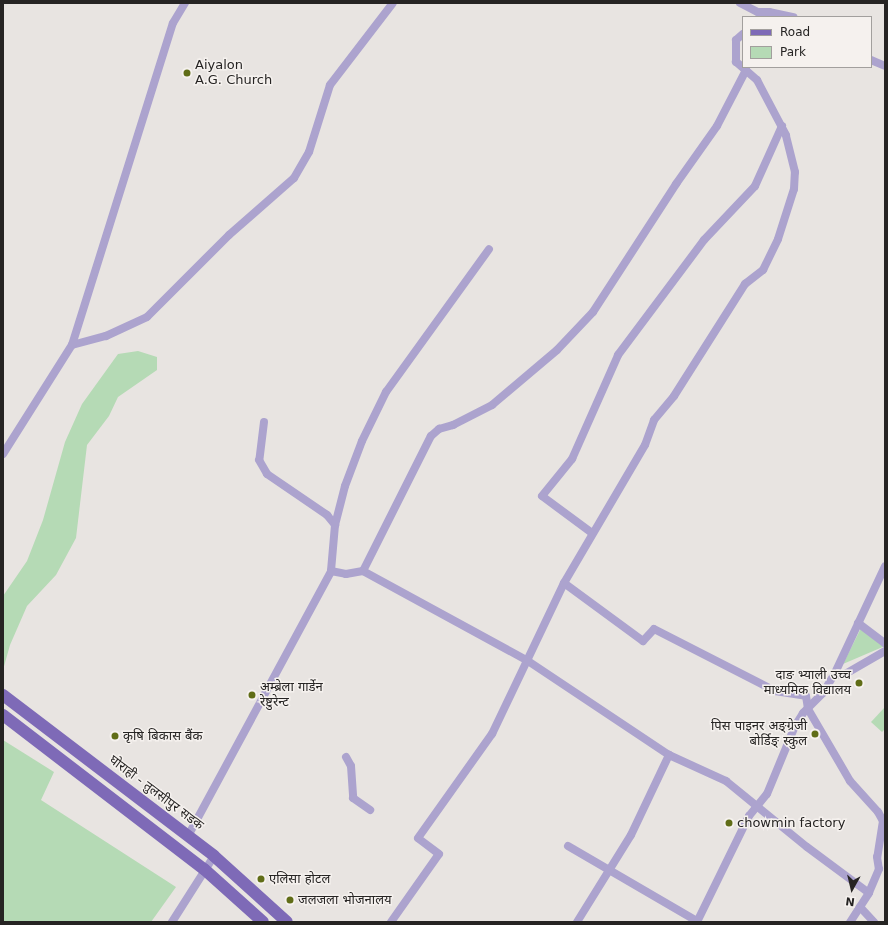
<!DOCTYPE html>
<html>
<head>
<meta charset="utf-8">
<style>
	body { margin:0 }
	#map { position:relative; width:888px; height:925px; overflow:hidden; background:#e8e4e1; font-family:"DejaVu Sans","Noto Sans Devanagari",sans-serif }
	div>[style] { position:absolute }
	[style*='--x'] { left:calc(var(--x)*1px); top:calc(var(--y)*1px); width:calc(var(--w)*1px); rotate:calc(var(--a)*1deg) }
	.green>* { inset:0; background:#b5dab5 }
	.minor>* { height:8px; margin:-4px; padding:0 4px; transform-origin:4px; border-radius:4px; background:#aca3ce }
	.primary>* { height:12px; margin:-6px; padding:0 6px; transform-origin:6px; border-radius:6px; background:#7e6ab7 }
	.dots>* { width:11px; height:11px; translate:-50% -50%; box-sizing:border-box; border:2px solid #f5f1ee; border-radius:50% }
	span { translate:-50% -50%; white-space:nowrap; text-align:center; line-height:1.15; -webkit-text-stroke:3px #f5f1ee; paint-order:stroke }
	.poi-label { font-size:13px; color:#262423 }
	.left { translate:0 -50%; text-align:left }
	.right { translate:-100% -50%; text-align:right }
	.street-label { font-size:13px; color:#262423 }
	.frame { position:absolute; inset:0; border:4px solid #262423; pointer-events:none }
	.legend { position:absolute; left:742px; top:16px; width:130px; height:52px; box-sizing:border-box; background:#f5f1ee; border:1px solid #a29f9d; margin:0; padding:5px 7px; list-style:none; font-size:12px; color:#262423 }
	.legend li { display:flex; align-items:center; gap:8px; height:20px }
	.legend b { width:20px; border:1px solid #a29f9d }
	.north { position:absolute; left:832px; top:869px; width:40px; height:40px; -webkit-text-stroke:3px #f5f1ee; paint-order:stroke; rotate:188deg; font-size:11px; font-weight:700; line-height:16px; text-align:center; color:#262423 }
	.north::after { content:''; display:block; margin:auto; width:14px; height:18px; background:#262423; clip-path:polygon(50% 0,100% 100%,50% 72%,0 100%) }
</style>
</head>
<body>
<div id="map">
	<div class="green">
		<i style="clip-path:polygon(138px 351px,157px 357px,157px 370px,118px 397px,109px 416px,87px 445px,76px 538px,56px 575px,27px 606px,10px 645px,3px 670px,3px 596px,27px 561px,43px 520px,65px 442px,82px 404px,118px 354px)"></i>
		<i style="clip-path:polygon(861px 628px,885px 646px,843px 664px)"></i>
		<i style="clip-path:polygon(885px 707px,885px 729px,882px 732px,871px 722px)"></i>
		<i style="clip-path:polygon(3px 740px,54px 772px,41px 800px,176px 887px,151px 922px,3px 922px)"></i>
	</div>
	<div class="minor">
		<i style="--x:740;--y:3;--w:20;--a:27"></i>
		<i style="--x:758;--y:12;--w:11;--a:0"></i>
		<i style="--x:769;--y:12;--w:25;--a:12"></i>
		<i style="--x:871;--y:60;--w:15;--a:23"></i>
		<i style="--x:72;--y:345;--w:35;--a:-15"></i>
		<i style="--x:106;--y:336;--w:45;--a:-24.9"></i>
		<i style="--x:147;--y:317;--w:116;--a:-45"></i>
		<i style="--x:229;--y:235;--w:86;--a:-41.2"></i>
		<i style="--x:294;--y:178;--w:30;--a:-60"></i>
		<i style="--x:309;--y:152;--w:70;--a:-72.6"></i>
		<i style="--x:330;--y:85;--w:103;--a:-52.5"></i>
		<i style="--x:264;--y:422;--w:38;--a:97"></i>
		<i style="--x:259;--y:460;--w:16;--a:60"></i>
		<i style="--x:267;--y:474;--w:73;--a:34.3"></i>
		<i style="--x:327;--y:515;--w:13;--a:51"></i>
		<i style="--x:335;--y:525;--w:46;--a:95"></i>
		<i style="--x:3;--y:454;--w:129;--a:-57.7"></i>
		<i style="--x:72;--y:345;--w:337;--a:-72.6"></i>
		<i style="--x:173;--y:23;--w:23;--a:-59"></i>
		<i style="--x:335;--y:525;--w:40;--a:-75.6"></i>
		<i style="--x:345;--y:486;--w:48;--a:-69.3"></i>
		<i style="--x:362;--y:441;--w:55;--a:-63.9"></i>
		<i style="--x:386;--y:392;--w:176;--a:-54.2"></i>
		<i style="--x:592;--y:533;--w:62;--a:-143.5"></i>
		<i style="--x:542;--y:496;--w:48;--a:-51"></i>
		<i style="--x:572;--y:459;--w:114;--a:-66.1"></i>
		<i style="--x:618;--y:355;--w:144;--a:-53.2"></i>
		<i style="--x:704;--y:240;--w:74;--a:-46.6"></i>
		<i style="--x:755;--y:186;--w:66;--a:-65.8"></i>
		<i style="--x:363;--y:571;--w:188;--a:28.6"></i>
		<i style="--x:528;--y:661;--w:169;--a:33.7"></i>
		<i style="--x:669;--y:755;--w:63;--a:24.5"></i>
		<i style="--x:726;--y:781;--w:104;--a:39.2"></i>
		<i style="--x:807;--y:847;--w:77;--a:36.6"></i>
		<i style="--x:564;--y:583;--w:98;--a:36.3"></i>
		<i style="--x:643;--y:641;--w:16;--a:-47"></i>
		<i style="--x:654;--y:629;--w:136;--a:27.1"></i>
		<i style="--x:775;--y:691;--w:31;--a:9"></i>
		<i style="--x:806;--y:696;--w:13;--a:81"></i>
		<i style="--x:808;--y:709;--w:83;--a:59.7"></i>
		<i style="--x:850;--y:781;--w:42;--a:47.9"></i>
		<i style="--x:878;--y:812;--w:10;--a:61"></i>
		<i style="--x:883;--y:821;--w:36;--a:99"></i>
		<i style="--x:877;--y:857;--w:12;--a:81"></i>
		<i style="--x:879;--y:869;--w:26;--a:113"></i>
		<i style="--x:869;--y:893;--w:35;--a:123"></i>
		<i style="--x:858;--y:623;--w:34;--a:37"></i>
		<i style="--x:834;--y:675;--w:13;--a:-9"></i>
		<i style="--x:847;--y:673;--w:44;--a:-30.1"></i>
		<i style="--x:346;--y:757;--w:10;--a:61"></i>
		<i style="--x:351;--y:766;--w:32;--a:86"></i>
		<i style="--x:353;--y:798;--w:21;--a:35"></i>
		<i style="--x:188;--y:836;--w:301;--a:-61.6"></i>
		<i style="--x:331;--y:571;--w:15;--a:11"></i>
		<i style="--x:346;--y:574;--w:17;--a:-10"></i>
		<i style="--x:363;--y:571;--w:151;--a:-63.3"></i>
		<i style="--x:431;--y:436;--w:11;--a:-41"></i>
		<i style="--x:439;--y:429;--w:15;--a:-16"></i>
		<i style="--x:453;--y:425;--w:44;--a:-27.1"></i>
		<i style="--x:492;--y:405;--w:85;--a:-40.2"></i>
		<i style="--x:557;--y:350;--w:52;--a:-46.5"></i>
		<i style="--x:593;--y:312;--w:153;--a:-57"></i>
		<i style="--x:676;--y:184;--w:71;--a:-54.7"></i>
		<i style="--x:717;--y:126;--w:63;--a:-62.6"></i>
		<i style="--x:568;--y:846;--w:149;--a:30.2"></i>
		<i style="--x:860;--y:907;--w:21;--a:47"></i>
		<i style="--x:172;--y:922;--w:78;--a:-57.5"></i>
		<i style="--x:391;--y:922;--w:83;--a:-54.8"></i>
		<i style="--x:439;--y:854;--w:26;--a:-143"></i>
		<i style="--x:418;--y:838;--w:128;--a:-54.6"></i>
		<i style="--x:492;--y:734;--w:167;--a:-64.5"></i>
		<i style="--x:564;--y:583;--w:160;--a:-59.6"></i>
		<i style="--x:645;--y:445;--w:27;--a:-70"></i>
		<i style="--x:654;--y:420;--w:31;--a:-50"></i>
		<i style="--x:674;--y:396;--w:133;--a:-57.6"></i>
		<i style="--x:745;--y:284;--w:23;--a:-38"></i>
		<i style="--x:763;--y:270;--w:34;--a:-64"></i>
		<i style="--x:778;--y:239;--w:52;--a:-72.3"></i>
		<i style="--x:794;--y:189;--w:17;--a:-87"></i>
		<i style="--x:795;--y:172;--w:38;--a:-104"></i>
		<i style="--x:786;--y:135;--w:62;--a:-117.8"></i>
		<i style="--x:757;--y:80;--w:28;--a:-139"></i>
		<i style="--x:736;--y:62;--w:22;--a:-90"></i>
		<i style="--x:736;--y:40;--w:9;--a:-41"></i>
		<i style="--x:577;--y:922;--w:102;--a:-58.2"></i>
		<i style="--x:631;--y:835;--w:89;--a:-64.6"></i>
		<i style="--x:697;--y:922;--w:118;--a:-63.9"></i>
		<i style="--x:749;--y:816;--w:28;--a:-51"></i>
		<i style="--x:767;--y:794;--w:74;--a:-67.6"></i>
		<i style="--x:795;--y:726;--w:15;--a:-58"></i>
		<i style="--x:803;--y:713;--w:28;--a:-45"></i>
		<i style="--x:823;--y:693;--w:21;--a:-59"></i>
		<i style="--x:834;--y:675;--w:120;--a:-64.9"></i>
	</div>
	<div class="primary">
		<i style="--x:3;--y:695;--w:265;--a:37.3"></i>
		<i style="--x:214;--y:856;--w:98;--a:42.1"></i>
		<i style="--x:3;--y:715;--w:253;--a:37.5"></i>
		<i style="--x:204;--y:869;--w:79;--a:41.9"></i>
	</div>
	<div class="dots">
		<i style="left:187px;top:73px;background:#606d17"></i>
		<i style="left:859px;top:683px;background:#606d17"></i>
		<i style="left:252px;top:695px;background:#606d17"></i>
		<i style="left:815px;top:734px;background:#606d17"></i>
		<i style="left:115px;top:736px;background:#606d17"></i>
		<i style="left:729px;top:823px;background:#606d17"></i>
		<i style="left:261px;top:879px;background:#606d17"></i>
		<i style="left:290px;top:900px;background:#606d17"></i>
	</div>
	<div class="poi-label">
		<span class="left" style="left:195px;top:73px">Aiyalon<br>A.G. Church</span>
		<span class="right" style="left:851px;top:683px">दाङ भ्याली उच्च<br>माध्यमिक विद्यालय</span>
		<span class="left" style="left:260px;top:695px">अम्ब्रेला गार्डेन<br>रेष्टुरेन्ट</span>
		<span class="right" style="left:807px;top:734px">पिस पाइनर अङ्‍ग्रेजी<br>बोर्डिङ् स्कुल</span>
		<span class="left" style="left:123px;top:736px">कृषि बिकास बैंक</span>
		<span class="left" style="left:737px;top:823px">chowmin factory</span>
		<span class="left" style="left:269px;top:879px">एलिसा होटल</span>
		<span class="left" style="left:298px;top:900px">जलजला भोजनालय</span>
	</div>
	<div class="street-label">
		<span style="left:156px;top:793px;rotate:37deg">घोराही - तुलसीपुर सडक</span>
	</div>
	<div class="frame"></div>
	<ul class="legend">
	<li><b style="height:5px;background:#7e6ab7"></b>Road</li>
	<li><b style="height:11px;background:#b5dab5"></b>Park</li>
	</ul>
	<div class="north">N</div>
</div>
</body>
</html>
